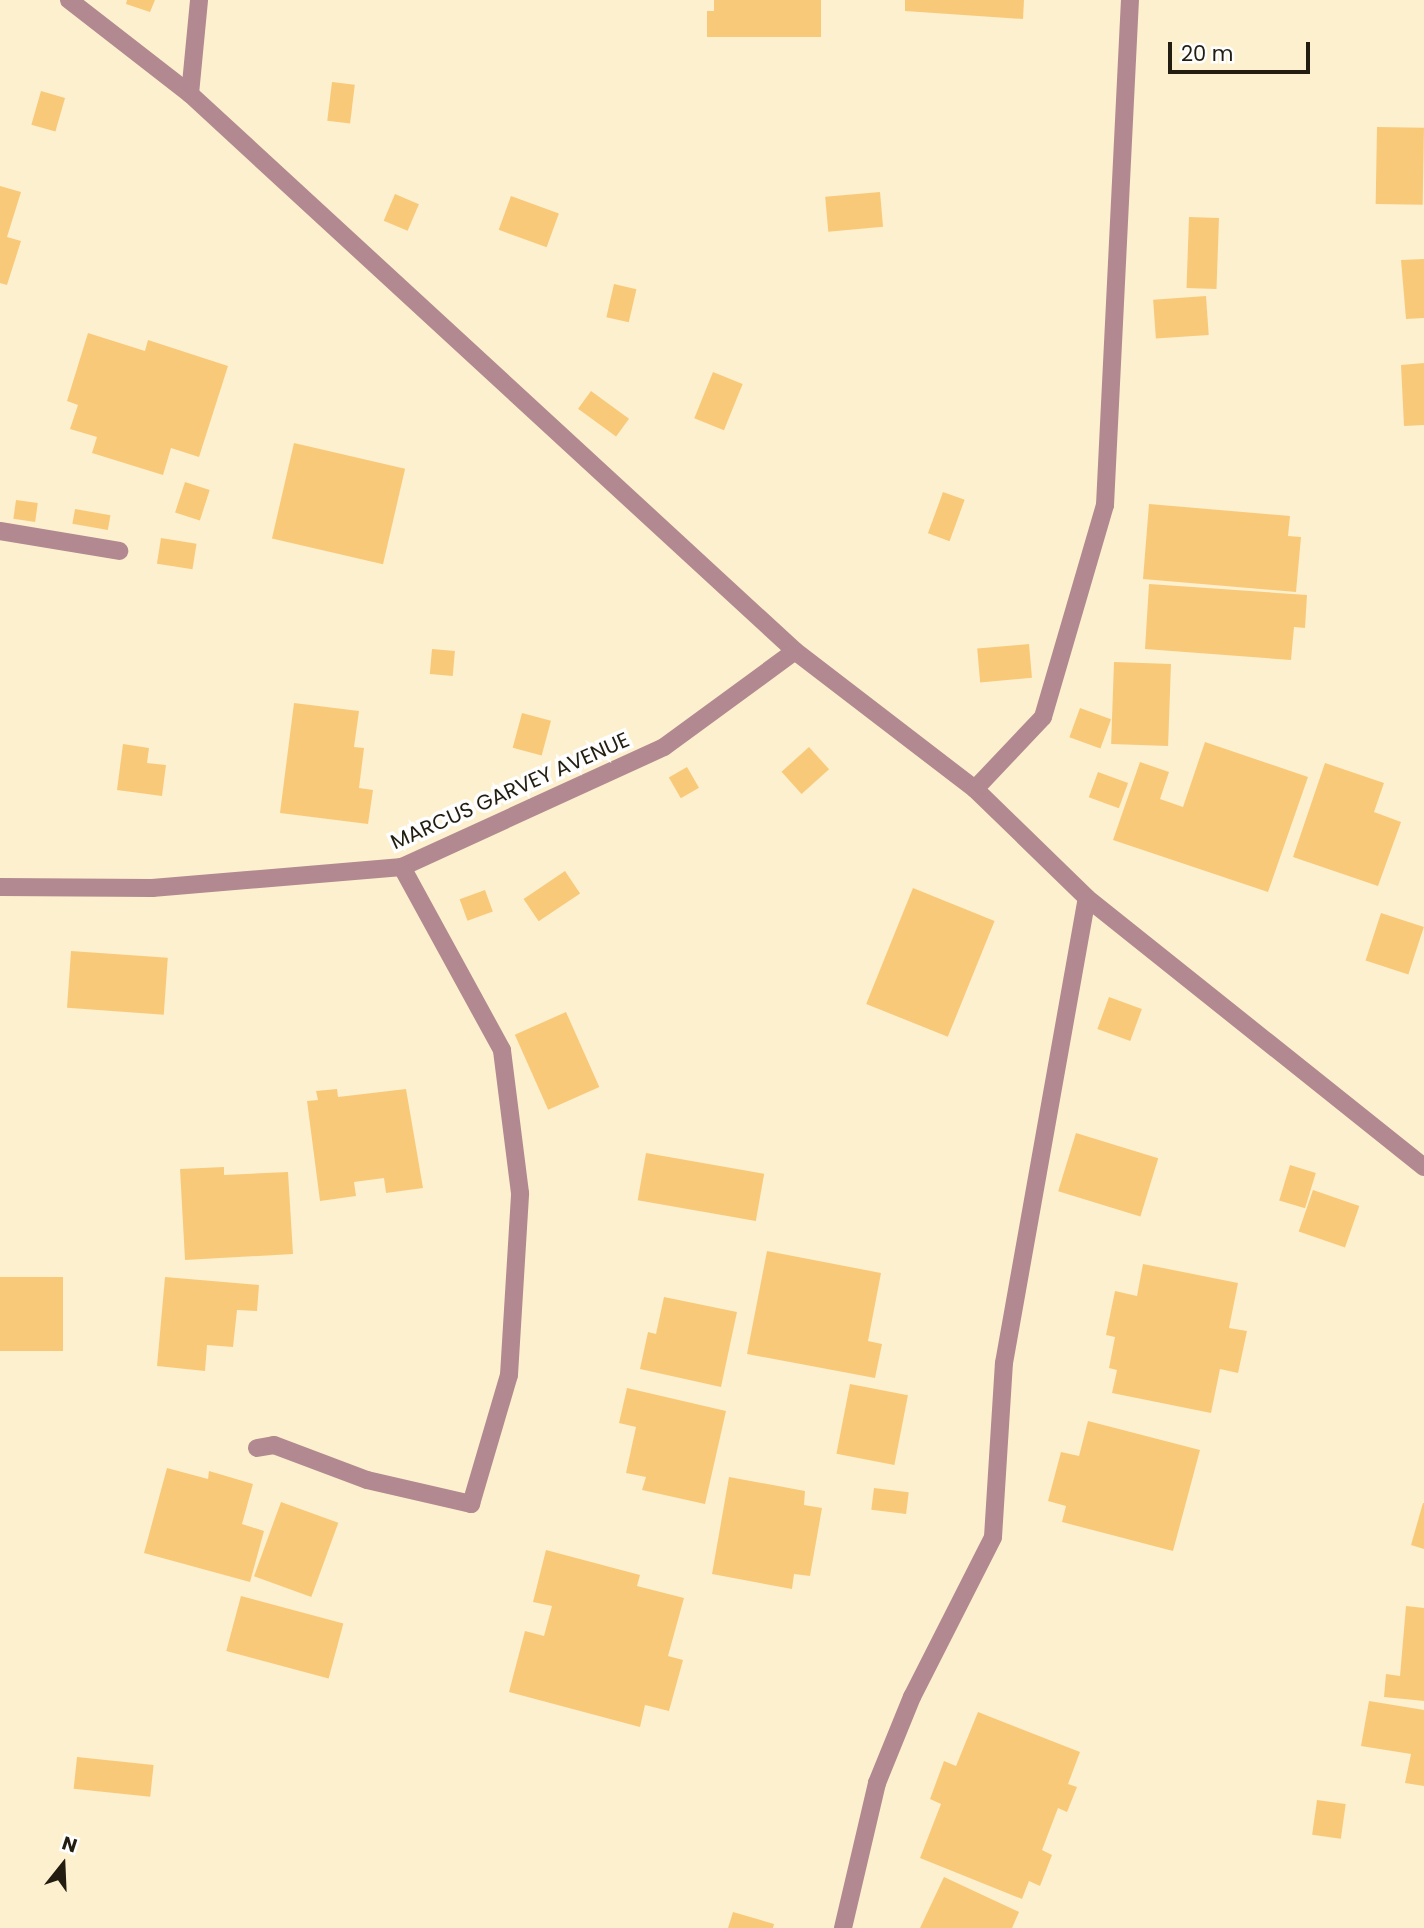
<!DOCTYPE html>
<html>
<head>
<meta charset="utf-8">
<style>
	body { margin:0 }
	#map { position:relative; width:1424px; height:1928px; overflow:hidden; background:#fdf0ce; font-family:Poppins,sans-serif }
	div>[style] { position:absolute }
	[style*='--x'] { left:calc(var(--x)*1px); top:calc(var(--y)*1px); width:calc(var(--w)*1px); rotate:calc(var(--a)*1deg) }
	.building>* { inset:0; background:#f9c97a; transform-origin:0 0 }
	.minor>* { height:18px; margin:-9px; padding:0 9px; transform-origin:9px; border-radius:9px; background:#b28990 }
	span { translate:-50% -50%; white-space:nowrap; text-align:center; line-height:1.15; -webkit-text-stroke:7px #fefefe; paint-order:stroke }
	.street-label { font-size:21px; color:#221d10 }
	.north { position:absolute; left:28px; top:1830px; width:70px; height:70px; -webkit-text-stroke:5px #fefefe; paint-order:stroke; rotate:18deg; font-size:19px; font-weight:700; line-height:28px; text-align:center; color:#221d10 }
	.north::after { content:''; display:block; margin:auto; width:24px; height:32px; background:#221d10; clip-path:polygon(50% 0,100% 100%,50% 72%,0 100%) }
	.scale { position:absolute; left:1168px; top:42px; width:142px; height:32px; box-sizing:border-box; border:4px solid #221d10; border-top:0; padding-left:9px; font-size:21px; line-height:24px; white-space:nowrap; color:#221d10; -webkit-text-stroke:5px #fefefe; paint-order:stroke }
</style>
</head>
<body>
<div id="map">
	<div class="building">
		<i style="clip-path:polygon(127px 0,155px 0,150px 12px,126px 4px)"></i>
		<i style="clip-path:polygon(714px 0,821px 0,821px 37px,707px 37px,707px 11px,714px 11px)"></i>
		<i style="clip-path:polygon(905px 0,1024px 0,1023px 19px,905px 11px)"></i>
		<i style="left:332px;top:82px;width:23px;height:39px;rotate:7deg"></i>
		<i style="left:41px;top:91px;width:25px;height:35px;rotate:16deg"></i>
		<i style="left:1377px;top:127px;width:47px;height:77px;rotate:1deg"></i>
		<i style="clip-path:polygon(0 186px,21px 192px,7px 237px,21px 241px,7px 285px,0 283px)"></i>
		<i style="left:880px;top:192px;width:35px;height:55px;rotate:85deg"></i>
		<i style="left:395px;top:194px;width:26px;height:29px;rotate:23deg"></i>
		<i style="left:511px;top:196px;width:51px;height:36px;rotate:20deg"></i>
		<i style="left:1189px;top:217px;width:30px;height:71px;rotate:2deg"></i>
		<i style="clip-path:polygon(1424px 259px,1424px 318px,1406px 319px,1401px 260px)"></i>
		<i style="left:614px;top:284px;width:23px;height:34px;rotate:13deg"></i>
		<i style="left:1206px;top:296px;width:39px;height:53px;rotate:86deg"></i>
		<i style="clip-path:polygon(88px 333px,145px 351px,148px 340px,228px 366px,199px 457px,171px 448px,163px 475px,92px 453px,97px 437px,70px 429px,78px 405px,67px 401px)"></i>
		<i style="clip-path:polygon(1424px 363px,1424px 425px,1404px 426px,1401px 365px)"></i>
		<i style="left:713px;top:372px;width:32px;height:50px;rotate:22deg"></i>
		<i style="left:591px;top:391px;width:47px;height:22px;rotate:36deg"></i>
		<i style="left:294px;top:443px;width:114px;height:98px;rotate:13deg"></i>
		<i style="left:185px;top:482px;width:26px;height:32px;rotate:18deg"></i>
		<i style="left:943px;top:492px;width:23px;height:44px;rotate:20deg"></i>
		<i style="left:16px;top:500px;width:22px;height:19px;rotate:8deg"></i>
		<i style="clip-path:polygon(1149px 504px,1290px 516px,1288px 536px,1301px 537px,1296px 592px,1143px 579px)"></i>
		<i style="left:75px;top:509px;width:36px;height:15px;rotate:10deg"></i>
		<i style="left:161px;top:538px;width:36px;height:26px;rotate:9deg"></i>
		<i style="clip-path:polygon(1149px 584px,1307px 595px,1305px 628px,1294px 627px,1291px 660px,1145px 649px)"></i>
		<i style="left:1029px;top:644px;width:34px;height:52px;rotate:85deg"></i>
		<i style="left:432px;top:649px;width:23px;height:25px;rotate:5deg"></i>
		<i style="left:1114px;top:662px;width:57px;height:82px;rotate:2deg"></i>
		<i style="clip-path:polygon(294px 703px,359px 711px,354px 747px,364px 748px,359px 788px,373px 790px,368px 824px,280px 813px)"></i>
		<i style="left:1080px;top:708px;width:33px;height:31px;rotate:20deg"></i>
		<i style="left:522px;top:713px;width:30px;height:36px;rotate:15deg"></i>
		<i style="clip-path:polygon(1205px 742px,1308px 777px,1268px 892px,1113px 840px,1140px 762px,1169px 772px,1160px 799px,1183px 807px)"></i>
		<i style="clip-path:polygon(123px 744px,149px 748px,147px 763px,166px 765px,162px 796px,117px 790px)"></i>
		<i style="left:809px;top:747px;width:30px;height:37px;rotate:48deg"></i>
		<i style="clip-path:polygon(1325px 763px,1384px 783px,1374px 812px,1401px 822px,1378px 886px,1293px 857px)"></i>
		<i style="left:687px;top:767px;width:24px;height:21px;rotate:60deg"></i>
		<i style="left:1098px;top:772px;width:32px;height:27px;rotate:20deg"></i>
		<i style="left:565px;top:871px;width:27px;height:50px;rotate:56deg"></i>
		<i style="left:913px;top:888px;width:88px;height:125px;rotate:22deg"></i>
		<i style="left:485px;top:890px;width:23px;height:27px;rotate:70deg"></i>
		<i style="left:1381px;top:913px;width:45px;height:50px;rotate:18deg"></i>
		<i style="left:71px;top:951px;width:97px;height:57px;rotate:4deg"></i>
		<i style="left:1109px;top:997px;width:35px;height:34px;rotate:20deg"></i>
		<i style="left:566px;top:1012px;width:82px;height:56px;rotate:66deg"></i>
		<i style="clip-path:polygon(337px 1089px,338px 1097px,406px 1089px,423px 1188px,386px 1193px,384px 1178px,354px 1182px,356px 1196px,320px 1201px,307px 1101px,318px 1100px,316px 1091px)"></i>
		<i style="left:1076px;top:1133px;width:86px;height:61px;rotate:17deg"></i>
		<i style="left:646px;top:1153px;width:120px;height:48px;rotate:10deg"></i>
		<i style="left:1290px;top:1165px;width:27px;height:37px;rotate:17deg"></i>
		<i style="clip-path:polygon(224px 1167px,224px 1175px,288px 1172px,293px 1254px,185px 1260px,180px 1169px)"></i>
		<i style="left:1313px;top:1190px;width:49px;height:44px;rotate:19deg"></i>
		<i style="clip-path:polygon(767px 1251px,881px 1273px,868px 1341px,882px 1344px,875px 1378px,747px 1354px)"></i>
		<i style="clip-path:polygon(1143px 1264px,1238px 1283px,1229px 1328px,1247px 1331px,1238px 1373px,1220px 1369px,1211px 1413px,1112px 1393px,1117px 1370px,1109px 1368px,1115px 1337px,1106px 1335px,1115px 1291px,1137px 1296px)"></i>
		<i style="left:0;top:1277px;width:63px;height:74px"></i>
		<i style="clip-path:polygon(165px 1277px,259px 1285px,257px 1311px,237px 1310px,233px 1347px,207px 1345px,205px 1371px,157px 1366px)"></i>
		<i style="clip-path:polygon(664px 1297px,737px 1312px,721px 1387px,640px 1369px,648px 1332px,656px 1334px)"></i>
		<i style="left:850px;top:1384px;width:59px;height:71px;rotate:11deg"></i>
		<i style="clip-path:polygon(627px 1388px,726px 1411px,705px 1504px,642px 1490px,646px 1477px,626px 1473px,636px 1427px,619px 1423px)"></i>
		<i style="clip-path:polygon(1088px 1421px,1200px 1450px,1173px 1551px,1062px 1522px,1066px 1506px,1048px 1501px,1061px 1452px,1079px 1456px)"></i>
		<i style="clip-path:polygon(167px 1468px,208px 1479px,209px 1471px,253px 1484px,242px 1524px,264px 1531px,250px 1582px,144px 1553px)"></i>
		<i style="clip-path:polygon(729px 1477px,805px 1491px,804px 1505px,822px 1508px,810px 1576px,794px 1574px,792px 1589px,712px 1574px)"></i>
		<i style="left:874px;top:1488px;width:35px;height:22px;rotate:7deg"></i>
		<i style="left:281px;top:1502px;width:61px;height:79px;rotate:20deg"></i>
		<i style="clip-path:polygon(1423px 1503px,1424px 1503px,1424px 1549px,1411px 1545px)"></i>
		<i style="clip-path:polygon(546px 1550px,640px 1575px,637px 1586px,684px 1598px,668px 1656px,683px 1660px,669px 1711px,645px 1705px,640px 1727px,509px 1692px,525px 1631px,544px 1636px,552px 1606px,533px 1602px)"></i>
		<i style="left:241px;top:1596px;width:106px;height:57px;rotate:15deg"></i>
		<i style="clip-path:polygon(1406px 1606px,1424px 1608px,1424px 1701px,1384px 1697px,1386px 1674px,1400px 1676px)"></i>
		<i style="clip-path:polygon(1369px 1701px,1424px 1710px,1424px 1786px,1405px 1783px,1411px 1754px,1361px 1746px)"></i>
		<i style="clip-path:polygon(978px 1712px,1080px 1752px,1068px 1784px,1077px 1787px,1067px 1812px,1058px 1808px,1042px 1850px,1052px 1855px,1040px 1886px,1029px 1881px,1022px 1899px,920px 1858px,941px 1804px,930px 1799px,944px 1761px,956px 1766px)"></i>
		<i style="left:77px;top:1757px;width:77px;height:32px;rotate:6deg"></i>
		<i style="left:1317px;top:1800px;width:29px;height:35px;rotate:8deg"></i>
		<i style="clip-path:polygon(944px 1877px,1019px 1912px,1012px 1928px,920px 1928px)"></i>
		<i style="clip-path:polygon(733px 1912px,774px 1924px,773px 1928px,728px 1928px)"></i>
	</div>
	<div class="minor">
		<i style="--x:69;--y:0;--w:153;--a:37.8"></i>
		<i style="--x:190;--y:94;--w:822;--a:42.63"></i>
		<i style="--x:795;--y:651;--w:227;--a:37.5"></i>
		<i style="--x:975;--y:789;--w:156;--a:44.2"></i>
		<i style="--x:1087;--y:898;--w:431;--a:38.6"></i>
		<i style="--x:190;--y:94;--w:94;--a:-84.5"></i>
		<i style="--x:0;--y:531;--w:121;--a:9.5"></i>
		<i style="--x:975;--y:789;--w:99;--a:-46.6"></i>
		<i style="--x:1043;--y:717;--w:221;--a:-73.7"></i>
		<i style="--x:1105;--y:505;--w:506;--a:-87.17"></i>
		<i style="--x:0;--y:887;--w:152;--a:0.4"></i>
		<i style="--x:152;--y:888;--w:251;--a:-4.8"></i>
		<i style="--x:402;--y:867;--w:288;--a:-24.6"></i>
		<i style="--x:664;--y:747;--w:162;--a:-36.2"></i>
		<i style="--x:257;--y:1448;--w:17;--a:-10"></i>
		<i style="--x:274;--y:1445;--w:99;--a:20.6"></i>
		<i style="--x:367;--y:1480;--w:107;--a:13"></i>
		<i style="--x:471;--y:1504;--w:134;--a:-73.6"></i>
		<i style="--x:509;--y:1375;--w:182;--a:-86.5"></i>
		<i style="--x:520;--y:1193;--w:144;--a:-97.2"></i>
		<i style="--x:502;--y:1050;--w:209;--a:-118.7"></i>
		<i style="--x:843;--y:1928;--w:149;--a:-76.8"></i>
		<i style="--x:877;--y:1783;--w:93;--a:-67.9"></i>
		<i style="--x:912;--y:1697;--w:179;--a:-63.1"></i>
		<i style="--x:993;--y:1537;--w:174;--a:-86.4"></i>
		<i style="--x:1004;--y:1363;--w:472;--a:-79.9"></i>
	</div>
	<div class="street-label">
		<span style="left:510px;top:791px;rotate:-24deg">MARCUS GARVEY AVENUE</span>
	</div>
	<div class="north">N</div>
	<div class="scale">20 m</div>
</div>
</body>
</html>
